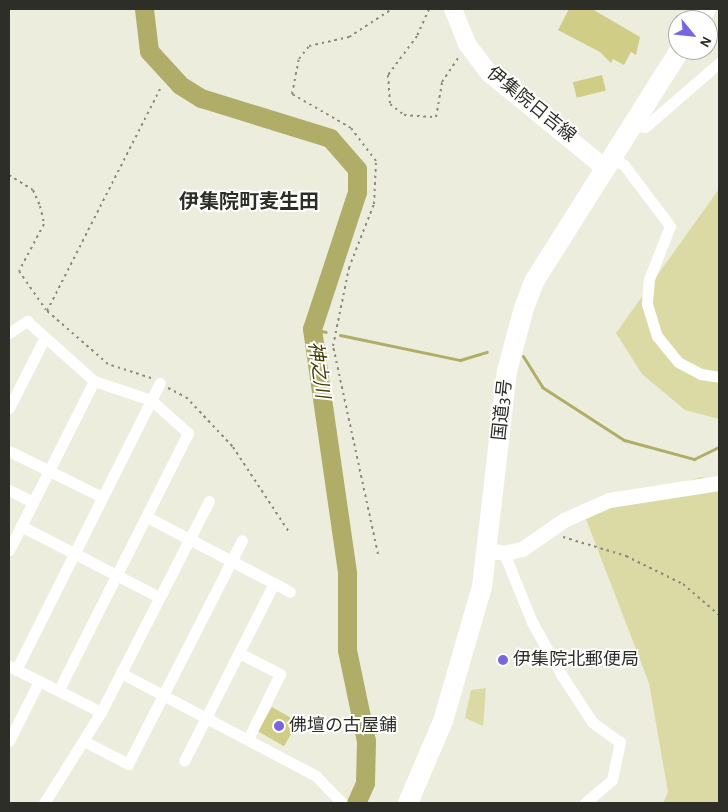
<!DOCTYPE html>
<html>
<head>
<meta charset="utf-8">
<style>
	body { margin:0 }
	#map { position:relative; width:728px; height:812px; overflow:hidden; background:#ededdd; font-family:"Alegreya Sans","Noto Sans JP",sans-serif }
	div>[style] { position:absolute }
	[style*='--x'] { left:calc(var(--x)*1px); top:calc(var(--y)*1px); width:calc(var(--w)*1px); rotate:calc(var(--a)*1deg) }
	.green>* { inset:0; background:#dbdaa5 }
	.stream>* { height:3px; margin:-1.5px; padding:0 1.5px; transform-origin:1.5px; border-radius:1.5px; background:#b0ad68 }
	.river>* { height:19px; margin:-9.5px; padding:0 9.5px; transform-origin:9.5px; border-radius:9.5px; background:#b0ad68 }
	.building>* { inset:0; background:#cfcd86; transform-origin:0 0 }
	.path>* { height:2px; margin-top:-1px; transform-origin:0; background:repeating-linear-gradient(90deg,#89897f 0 2.5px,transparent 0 6.5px) }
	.street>* { height:11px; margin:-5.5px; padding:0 5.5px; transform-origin:5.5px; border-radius:5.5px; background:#fff }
	.secondary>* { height:15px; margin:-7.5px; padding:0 7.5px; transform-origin:7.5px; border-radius:7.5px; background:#fff }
	.primary>* { height:18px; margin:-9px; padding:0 9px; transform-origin:9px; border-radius:9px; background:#fff }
	.highway>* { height:20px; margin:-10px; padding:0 10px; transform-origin:10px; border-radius:10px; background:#fff }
	.dots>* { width:14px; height:14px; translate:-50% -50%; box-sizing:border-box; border:2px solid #fff; border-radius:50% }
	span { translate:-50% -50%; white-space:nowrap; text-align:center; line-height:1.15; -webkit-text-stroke:4px #fff; paint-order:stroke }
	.street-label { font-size:18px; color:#2e2e28 }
	.poi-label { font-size:18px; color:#2e2e28 }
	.left { translate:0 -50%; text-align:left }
	.water-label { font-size:19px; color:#444109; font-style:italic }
	.quarter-label { font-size:20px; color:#2e2e28; font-weight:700 }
	.frame { position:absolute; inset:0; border:10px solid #2e2e28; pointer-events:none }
	.north { position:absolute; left:668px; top:10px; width:50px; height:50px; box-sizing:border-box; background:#fff; border:1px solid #ababa9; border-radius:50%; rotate:118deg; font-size:14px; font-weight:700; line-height:20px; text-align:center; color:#2e2e28 }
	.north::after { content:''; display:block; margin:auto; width:18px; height:22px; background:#7865e0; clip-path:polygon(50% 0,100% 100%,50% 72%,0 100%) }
</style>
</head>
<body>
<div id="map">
	<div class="green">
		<i style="clip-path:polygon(719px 189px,719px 419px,685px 410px,642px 374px,616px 333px)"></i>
		<i style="clip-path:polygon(701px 477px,719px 481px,719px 803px,663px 803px,668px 792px,649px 683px,584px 514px)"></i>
		<i style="clip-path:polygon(486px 688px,483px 726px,465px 718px,471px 690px)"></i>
	</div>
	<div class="stream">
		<i style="--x:312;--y:329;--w:14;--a:12"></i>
		<i style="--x:340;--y:335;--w:123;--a:11.8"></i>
		<i style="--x:460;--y:360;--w:28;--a:-17"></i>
		<i style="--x:523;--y:356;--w:36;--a:58"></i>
		<i style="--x:542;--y:387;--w:98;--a:32.9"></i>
		<i style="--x:624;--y:440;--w:73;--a:15.2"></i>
		<i style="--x:694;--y:459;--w:28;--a:-26"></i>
	</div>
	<div class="river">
		<i style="--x:144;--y:9;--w:42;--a:83.2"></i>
		<i style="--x:149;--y:51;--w:46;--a:47.6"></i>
		<i style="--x:180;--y:85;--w:25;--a:32"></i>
		<i style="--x:201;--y:98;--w:135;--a:17.2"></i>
		<i style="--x:330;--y:138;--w:41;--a:48.9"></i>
		<i style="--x:357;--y:169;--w:23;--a:90"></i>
		<i style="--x:357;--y:192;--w:144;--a:108.2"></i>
		<i style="--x:312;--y:329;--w:246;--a:81.8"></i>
		<i style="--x:347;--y:573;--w:77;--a:90"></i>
		<i style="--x:347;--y:650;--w:93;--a:78.2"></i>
		<i style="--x:366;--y:741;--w:42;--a:91.4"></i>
		<i style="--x:365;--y:783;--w:22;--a:114"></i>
	</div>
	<div class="building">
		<i style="clip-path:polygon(569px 9px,592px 9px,640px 37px,636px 55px,631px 52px,624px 65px,613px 59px,611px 63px,600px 52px,558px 30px)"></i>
		<i style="left:602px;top:75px;width:16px;height:30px;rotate:76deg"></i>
		<i style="left:272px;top:707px;width:30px;height:28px;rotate:30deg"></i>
	</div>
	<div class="path">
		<i style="--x:429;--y:9;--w:30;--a:114"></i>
		<i style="--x:417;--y:36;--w:49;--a:126.6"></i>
		<i style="--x:388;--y:75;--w:29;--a:86"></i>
		<i style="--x:390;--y:104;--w:18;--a:38"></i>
		<i style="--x:404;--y:115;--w:32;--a:4"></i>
		<i style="--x:436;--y:117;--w:36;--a:-80"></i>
		<i style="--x:442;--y:82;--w:30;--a:-56"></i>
		<i style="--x:9;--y:175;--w:28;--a:32"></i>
		<i style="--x:33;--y:190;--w:17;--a:66"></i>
		<i style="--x:40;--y:206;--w:18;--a:77"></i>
		<i style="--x:44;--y:224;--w:53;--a:118"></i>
		<i style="--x:19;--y:271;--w:47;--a:55.3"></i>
		<i style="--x:151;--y:378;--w:45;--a:-162"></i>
		<i style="--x:108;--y:364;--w:81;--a:-139"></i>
		<i style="--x:47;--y:311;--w:249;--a:-63"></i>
		<i style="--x:168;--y:388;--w:20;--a:27"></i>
		<i style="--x:186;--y:397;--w:69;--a:46.8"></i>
		<i style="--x:233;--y:447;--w:102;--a:56.6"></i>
		<i style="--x:563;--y:537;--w:66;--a:16.8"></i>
		<i style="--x:626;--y:556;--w:64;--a:26.2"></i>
		<i style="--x:683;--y:584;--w:48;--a:40.7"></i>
		<i style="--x:378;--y:554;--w:213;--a:-102.2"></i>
		<i style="--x:333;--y:346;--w:80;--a:-78.4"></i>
		<i style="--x:349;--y:268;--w:69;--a:-68.7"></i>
		<i style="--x:374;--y:204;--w:43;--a:-87.3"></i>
		<i style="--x:376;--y:161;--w:41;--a:-127.1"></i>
		<i style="--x:351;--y:128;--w:68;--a:-150"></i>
		<i style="--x:292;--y:94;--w:36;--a:-79"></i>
		<i style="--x:299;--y:59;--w:16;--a:-52"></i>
		<i style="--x:309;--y:46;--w:41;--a:-12.7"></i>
		<i style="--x:349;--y:37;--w:51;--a:-33.1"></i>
	</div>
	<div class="street">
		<i style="--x:632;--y:125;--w:13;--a:9"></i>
		<i style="--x:645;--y:127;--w:98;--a:-40.9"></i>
		<i style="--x:611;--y:158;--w:15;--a:28"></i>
		<i style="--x:624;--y:165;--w:76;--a:53"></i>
		<i style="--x:670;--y:226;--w:57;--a:111.6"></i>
		<i style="--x:649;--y:279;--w:25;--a:95"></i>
		<i style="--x:647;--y:304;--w:34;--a:73"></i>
		<i style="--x:657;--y:336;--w:33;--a:51"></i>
		<i style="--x:678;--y:362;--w:26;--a:28"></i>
		<i style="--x:701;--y:374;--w:18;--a:9"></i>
		<i style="--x:9;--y:333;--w:22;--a:-34"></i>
		<i style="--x:27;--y:321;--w:90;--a:41.8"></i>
		<i style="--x:94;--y:381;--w:60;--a:18.4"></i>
		<i style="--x:151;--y:400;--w:50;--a:41.7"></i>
		<i style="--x:188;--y:433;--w:287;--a:116.7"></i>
		<i style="--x:94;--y:381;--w:162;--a:116.7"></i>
		<i style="--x:21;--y:526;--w:155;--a:27.2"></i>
		<i style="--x:9;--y:408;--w:77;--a:-63.1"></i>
		<i style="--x:9;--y:451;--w:104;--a:26.3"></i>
		<i style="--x:9;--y:490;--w:27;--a:27"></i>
		<i style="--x:147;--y:517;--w:143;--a:27.5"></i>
		<i style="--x:274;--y:583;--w:199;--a:116.8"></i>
		<i style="--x:9;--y:550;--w:27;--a:-63"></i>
		<i style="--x:504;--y:553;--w:74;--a:67.9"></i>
		<i style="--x:532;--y:622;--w:60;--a:60.9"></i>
		<i style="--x:561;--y:674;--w:57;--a:57.1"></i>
		<i style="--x:592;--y:722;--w:34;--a:36"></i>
		<i style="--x:620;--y:742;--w:39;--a:102"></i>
		<i style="--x:612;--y:780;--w:35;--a:140"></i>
		<i style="--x:274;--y:583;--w:18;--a:29"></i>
		<i style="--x:239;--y:653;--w:46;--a:27.1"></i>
		<i style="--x:280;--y:674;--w:70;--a:116.2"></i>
		<i style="--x:9;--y:666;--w:103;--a:26.6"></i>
		<i style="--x:16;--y:670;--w:321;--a:-63.4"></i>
		<i style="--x:121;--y:673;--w:221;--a:27.8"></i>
		<i style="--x:316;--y:776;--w:37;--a:46"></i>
		<i style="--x:9;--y:741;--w:67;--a:-63.4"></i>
		<i style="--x:84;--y:741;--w:50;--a:27.6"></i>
		<i style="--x:128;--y:764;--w:251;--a:-63"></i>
		<i style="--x:44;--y:803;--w:107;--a:-57.9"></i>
		<i style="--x:101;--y:712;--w:237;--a:-62.9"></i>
	</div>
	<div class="secondary">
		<i style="--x:487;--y:550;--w:17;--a:10"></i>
		<i style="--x:504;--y:553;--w:18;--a:-13"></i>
		<i style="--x:522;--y:549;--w:51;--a:-34.6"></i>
		<i style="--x:564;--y:520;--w:49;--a:-24"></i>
		<i style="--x:609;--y:500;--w:111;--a:-8.8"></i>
	</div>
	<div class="primary">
		<i style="--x:453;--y:9;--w:38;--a:68"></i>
		<i style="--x:467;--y:44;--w:38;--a:53"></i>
		<i style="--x:490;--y:74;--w:149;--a:39.3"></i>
	</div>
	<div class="highway">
		<i style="--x:699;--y:20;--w:13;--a:-58"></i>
		<i style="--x:408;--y:803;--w:89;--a:-66.9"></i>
		<i style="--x:443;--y:721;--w:140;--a:-73.8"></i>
		<i style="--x:482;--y:587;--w:217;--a:-83.4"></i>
		<i style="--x:507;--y:371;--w:65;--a:-74.9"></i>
		<i style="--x:524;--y:308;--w:30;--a:-69"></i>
		<i style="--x:535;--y:280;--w:272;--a:-57.8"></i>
	</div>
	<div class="dots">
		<i style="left:503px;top:660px;background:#7865e0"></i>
		<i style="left:279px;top:726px;background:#7865e0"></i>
	</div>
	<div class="street-label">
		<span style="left:531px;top:105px;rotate:39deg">伊集院日吉線</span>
		<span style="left:503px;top:410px;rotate:-84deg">国道3号</span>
	</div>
	<div class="poi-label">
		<span class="left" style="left:513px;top:660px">伊集院北郵便局</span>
		<span class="left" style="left:289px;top:726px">佛壇の古屋鋪</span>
	</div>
	<div class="water-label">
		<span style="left:318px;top:370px;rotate:82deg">神之川</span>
	</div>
	<div class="quarter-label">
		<span style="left:249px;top:202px">伊集院町麦生田</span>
	</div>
	<div class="frame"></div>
	<div class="north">N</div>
</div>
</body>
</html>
